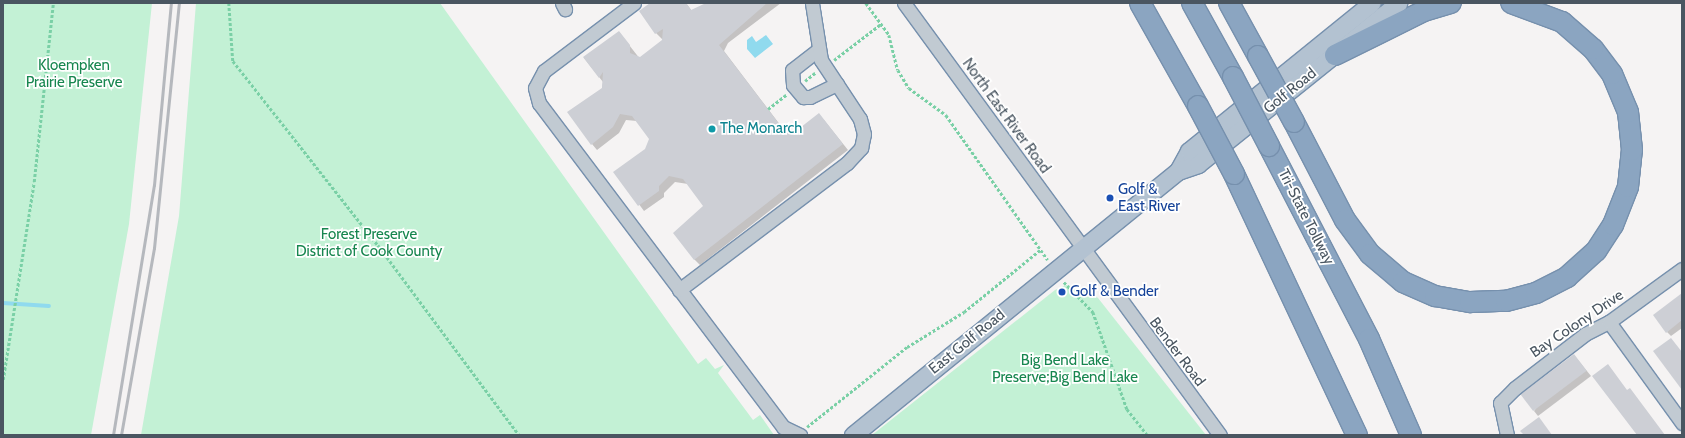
<!DOCTYPE html>
<html>
<head>
<meta charset="utf-8">
<style>
	body { margin:0 }
	#map { position:relative; width:1685px; height:438px; overflow:hidden; background:#f5f3f3; font-family:Cabin,sans-serif }
	div>[style] { position:absolute }
	[style*='--x'] { left:calc(var(--x)*1px); top:calc(var(--y)*1px); width:calc(var(--w)*1px); rotate:calc(var(--a)*1deg) }
	.green>* { inset:0; background:#c3f1d5 }
	.water>* { inset:0; background:#90daee }
	.shadow>* { inset:0; background:#0003 }
	.stream>* { height:4px; margin:-2px; padding:0 2px; transform-origin:2px; border-radius:2px; background:#90daee }
	.building>* { inset:0; background:#cdcfd5; transform-origin:0 0 }
	.path>* { height:2.5px; margin-top:-1.25px; transform-origin:0; background:repeating-linear-gradient(90deg,#7ad0a6 0 3px,transparent 0 5px) }
	.roads { filter:drop-shadow(1px 0 #7690ad) drop-shadow(-1px 0 #7690ad) drop-shadow(0 1px #7690ad) drop-shadow(0 -1px #7690ad) }
	.minor>* { height:13px; margin:-6.5px; padding:0 6.5px; transform-origin:6.5px; border-radius:6.5px; background:#c1cad2 }
	.major>* { height:17px; margin:-8.5px; padding:0 8.5px; transform-origin:8.5px; border-radius:8.5px; background:#b3c2d1 }
	.highway>* { height:20px; margin:-10px; padding:0 10px; transform-origin:10px; border-radius:10px; background:#8ba5c1 }
	.rail>* { height:3px; margin:-1.5px; padding:0 1.5px; transform-origin:1.5px; border-radius:1.5px; background:#b5b8bd }
	.bridges { filter:drop-shadow(1px 0 #7690ad) drop-shadow(-1px 0 #7690ad) drop-shadow(0 1px #7690ad) drop-shadow(0 -1px #7690ad) }
	.highway-bridge>* { height:20px; margin:-10px; padding:0 10px; transform-origin:10px; border-radius:10px; background:#8ba5c1 }
	.dots>* { width:11px; height:11px; translate:-50% -50%; box-sizing:border-box; border:2px solid #fff; border-radius:50% }
	span { translate:-50% -50%; white-space:nowrap; text-align:center; line-height:1.15; -webkit-text-stroke:3.5px #fff; paint-order:stroke }
	.park-label { font-size:15px; color:#17864f }
	.street-label { font-size:15px; color:#4a5661 }
	.culture-label { font-size:15px; color:#0d838f }
	.left { translate:0 -50%; text-align:left }
	.transit-label { font-size:15px; color:#164399 }
	.frame { position:absolute; inset:0; border:4px solid #4a5661; pointer-events:none }
</style>
</head>
<body>
<div id="map">
	<div class="green">
		<i style="clip-path:polygon(3px 3px,152px 3px,129px 224px,91px 435px,3px 435px)"></i>
		<i style="clip-path:polygon(196px 3px,440px 3px,698px 364px,706px 358px,715px 369px,724px 365px,718px 373px,753px 420px,760px 415px,774px 435px,141px 435px,179px 216px)"></i>
		<i style="clip-path:polygon(1066px 285px,1087px 289px,1098px 298px,1206px 435px,872px 435px,1055px 290px)"></i>
	</div>
	<div class="water">
		<i style="clip-path:polygon(766px 35px,773px 44px,755px 58px,747px 49px,747px 40px,752px 36px,756px 42px)"></i>
	</div>
	<div class="shadow">
		<i style="clip-path:polygon(652px 3px,686px 3px,692px 11px,708px 3px,781px 3px,728px 43px,724px 51px,787px 134px,824px 120px,848px 150px,700px 265px,694px 259px,704px 206px,688px 184px,675px 182px,664px 193px,664px 197px,644px 211px,615px 172px,646px 150px,650px 139px,637px 121px,626px 120px,619px 133px,597px 150px,592px 144px,603px 82px,584px 58px,619px 32px,640px 59px,663px 40px,656px 33px)"></i>
		<i style="clip-path:polygon(1682px 294px,1682px 328px,1671px 336px,1667px 332px)"></i>
		<i style="clip-path:polygon(1574px 355px,1591px 376px,1538px 416px,1534px 411px)"></i>
	</div>
	<div class="stream">
		<i style="--x:3;--y:303;--w:46;--a:3.7"></i>
	</div>
	<div class="building">
		<i style="clip-path:polygon(650px 3px,686px 3px,691px 10px,706px 3px,767px 3px,719px 45px,786px 133px,796px 131px,819px 113px,843px 144px,694px 260px,673px 233px,703px 206px,683px 179px,669px 176px,659px 186px,659px 191px,638px 206px,613px 172px,645px 149px,649px 139px,632px 116px,620px 114px,613px 127px,591px 145px,567px 112px,602px 88px,603px 72px,599px 78px,583px 57px,619px 31px,630px 45px,630px 53px,640px 57px,662px 40px,663px 29px,655px 34px,639px 11px)"></i>
		<i style="clip-path:polygon(1682px 293px,1682px 320px,1666px 333px,1653px 315px)"></i>
		<i style="clip-path:polygon(1671px 338px,1682px 352px,1682px 390px,1653px 351px)"></i>
		<i style="left:1574px;top:354px;width:21px;height:67px;rotate:53deg"></i>
		<i style="clip-path:polygon(1608px 364px,1627px 390px,1630px 388px,1665px 435px,1637px 435px,1592px 376px)"></i>
		<i style="clip-path:polygon(1539px 417px,1552px 435px,1524px 435px,1520px 431px)"></i>
	</div>
	<div class="path">
		<i style="--x:229;--y:3;--w:58;--a:86.1"></i>
		<i style="--x:233;--y:61;--w:234;--a:51.8"></i>
		<i style="--x:378;--y:245;--w:237;--a:53.4"></i>
		<i style="--x:866;--y:3;--w:39;--a:54"></i>
		<i style="--x:889;--y:35;--w:36;--a:76"></i>
		<i style="--x:898;--y:70;--w:21;--a:59"></i>
		<i style="--x:909;--y:88;--w:46;--a:36.1"></i>
		<i style="--x:946;--y:115;--w:177;--a:54.9"></i>
		<i style="--x:834;--y:60;--w:59;--a:-37.5"></i>
		<i style="--x:805;--y:81;--w:13;--a:-39"></i>
		<i style="--x:768;--y:109;--w:23;--a:-38"></i>
		<i style="--x:1064;--y:282;--w:42;--a:46"></i>
		<i style="--x:1093;--y:312;--w:103;--a:70.7"></i>
		<i style="--x:1127;--y:409;--w:33;--a:52"></i>
		<i style="--x:3;--y:380;--w:200;--a:-81.1"></i>
		<i style="--x:34;--y:182;--w:180;--a:-83.9"></i>
		<i style="--x:807;--y:427;--w:128;--a:-38.7"></i>
		<i style="--x:907;--y:347;--w:67;--a:-31.6"></i>
		<i style="--x:964;--y:312;--w:98;--a:-39.2"></i>
	</div>
	<div class="roads">
		<div class="minor">
			<i style="--x:562;--y:3;--w:7;--a:63"></i>
			<i style="--x:634;--y:3;--w:113;--a:142.9"></i>
			<i style="--x:544;--y:71;--w:19;--a:118"></i>
			<i style="--x:535;--y:88;--w:16;--a:75"></i>
			<i style="--x:539;--y:103;--w:406;--a:53"></i>
			<i style="--x:783;--y:427;--w:19;--a:25"></i>
			<i style="--x:904;--y:3;--w:535;--a:53.82"></i>
			<i style="--x:819;--y:49;--w:34;--a:142"></i>
			<i style="--x:792;--y:70;--w:15;--a:86"></i>
			<i style="--x:793;--y:85;--w:16;--a:50"></i>
			<i style="--x:803;--y:97;--w:7;--a:0"></i>
			<i style="--x:810;--y:97;--w:30;--a:-26"></i>
			<i style="--x:679;--y:290;--w:211;--a:-37.1"></i>
			<i style="--x:847;--y:163;--w:21;--a:-47"></i>
			<i style="--x:861;--y:148;--w:14;--a:-78"></i>
			<i style="--x:864;--y:134;--w:16;--a:-105"></i>
			<i style="--x:860;--y:119;--w:71;--a:-123.5"></i>
			<i style="--x:821;--y:60;--w:58;--a:-99"></i>
			<i style="--x:1609;--y:322;--w:125;--a:54.1"></i>
			<i style="--x:1507;--y:435;--w:33;--a:-102"></i>
			<i style="--x:1500;--y:403;--w:21;--a:-45"></i>
			<i style="--x:1515;--y:388;--w:88;--a:-37.6"></i>
			<i style="--x:1585;--y:334;--w:27;--a:-27"></i>
			<i style="--x:1609;--y:322;--w:90;--a:-36"></i>
		</div>
		<div class="major">
			<i style="--x:1178;--y:171;--w:23;--a:-61"></i>
			<i style="--x:1189;--y:151;--w:235;--a:-39"></i>
			<i style="--x:853;--y:435;--w:419;--a:-39.1"></i>
			<i style="--x:1178;--y:171;--w:21;--a:-19"></i>
			<i style="--x:1198;--y:164;--w:257;--a:-38.8"></i>
		</div>
		<div class="highway">
			<i style="--x:1140;--y:3;--w:118;--a:60.6"></i>
			<i style="--x:1192;--y:3;--w:85;--a:61"></i>
			<i style="--x:1229;--y:3;--w:60;--a:61.3"></i>
			<i style="--x:1335;--y:55;--w:99;--a:-26.3"></i>
			<i style="--x:1424;--y:11;--w:28;--a:-17"></i>
			<i style="--x:1294;--y:122;--w:110;--a:62.5"></i>
			<i style="--x:1345;--y:220;--w:42;--a:53.7"></i>
			<i style="--x:1370;--y:254;--w:43;--a:40.3"></i>
			<i style="--x:1403;--y:282;--w:35;--a:24"></i>
			<i style="--x:1435;--y:296;--w:36;--a:10"></i>
			<i style="--x:1470;--y:302;--w:36;--a:-2"></i>
			<i style="--x:1506;--y:301;--w:31;--a:-15"></i>
			<i style="--x:1536;--y:293;--w:35;--a:-27"></i>
			<i style="--x:1567;--y:277;--w:39;--a:-42"></i>
			<i style="--x:1596;--y:251;--w:31;--a:-57"></i>
			<i style="--x:1613;--y:225;--w:41;--a:-68.5"></i>
			<i style="--x:1628;--y:187;--w:37;--a:-84"></i>
			<i style="--x:1632;--y:150;--w:38;--a:-96"></i>
			<i style="--x:1628;--y:112;--w:41;--a:-112.8"></i>
			<i style="--x:1612;--y:74;--w:31;--a:-127"></i>
			<i style="--x:1593;--y:49;--w:41;--a:-138.9"></i>
			<i style="--x:1562;--y:22;--w:54;--a:-159.6"></i>
			<i style="--x:1269;--y:146;--w:217;--a:62.6"></i>
			<i style="--x:1369;--y:339;--w:105;--a:66.4"></i>
			<i style="--x:1234;--y:174;--w:289;--a:64.8"></i>
		</div>
	</div>
	<div class="rail">
		<i style="--x:113;--y:435;--w:253;--a:-80.7"></i>
		<i style="--x:154;--y:185;--w:183;--a:-84.7"></i>
		<i style="--x:121;--y:435;--w:190;--a:-80"></i>
		<i style="--x:154;--y:248;--w:246;--a:-84.2"></i>
	</div>
	<div class="bridges">
		<div class="highway-bridge">
			<i style="--x:1258;--y:56;--w:75;--a:61.4"></i>
			<i style="--x:1233;--y:77;--w:78;--a:62.4"></i>
			<i style="--x:1198;--y:106;--w:77;--a:62.1"></i>
		</div>
	</div>
	<div class="dots">
		<i style="left:712px;top:129px;background:#0f9aa8"></i>
		<i style="left:1110px;top:198px;background:#1a4fb4"></i>
		<i style="left:1062px;top:292px;background:#1a4fb4"></i>
	</div>
	<div class="park-label">
		<span style="left:74px;top:74px">Kloempken<br>Prairie Preserve</span>
		<span style="left:369px;top:243px">Forest Preserve<br>District of Cook County</span>
		<span style="left:1065px;top:369px">Big Bend Lake<br>Preserve;Big Bend Lake</span>
	</div>
	<div class="street-label">
		<span style="left:1290px;top:91px;rotate:-39deg">Golf Road</span>
		<span style="left:1006px;top:116px;rotate:54deg">North East River Road</span>
		<span style="left:1306px;top:217px;rotate:63deg">Tri-State Tollway</span>
		<span style="left:1577px;top:324px;rotate:-34deg">Bay Colony Drive</span>
		<span style="left:967px;top:342px;rotate:-39deg">East Golf Road</span>
		<span style="left:1177px;top:352px;rotate:53deg">Bender Road</span>
	</div>
	<div class="culture-label">
		<span class="left" style="left:720px;top:129px">The Monarch</span>
	</div>
	<div class="transit-label">
		<span class="left" style="left:1118px;top:198px">Golf &amp;<br>East River</span>
		<span class="left" style="left:1070px;top:292px">Golf &amp; Bender</span>
	</div>
	<div class="frame"></div>
</div>
</body>
</html>
